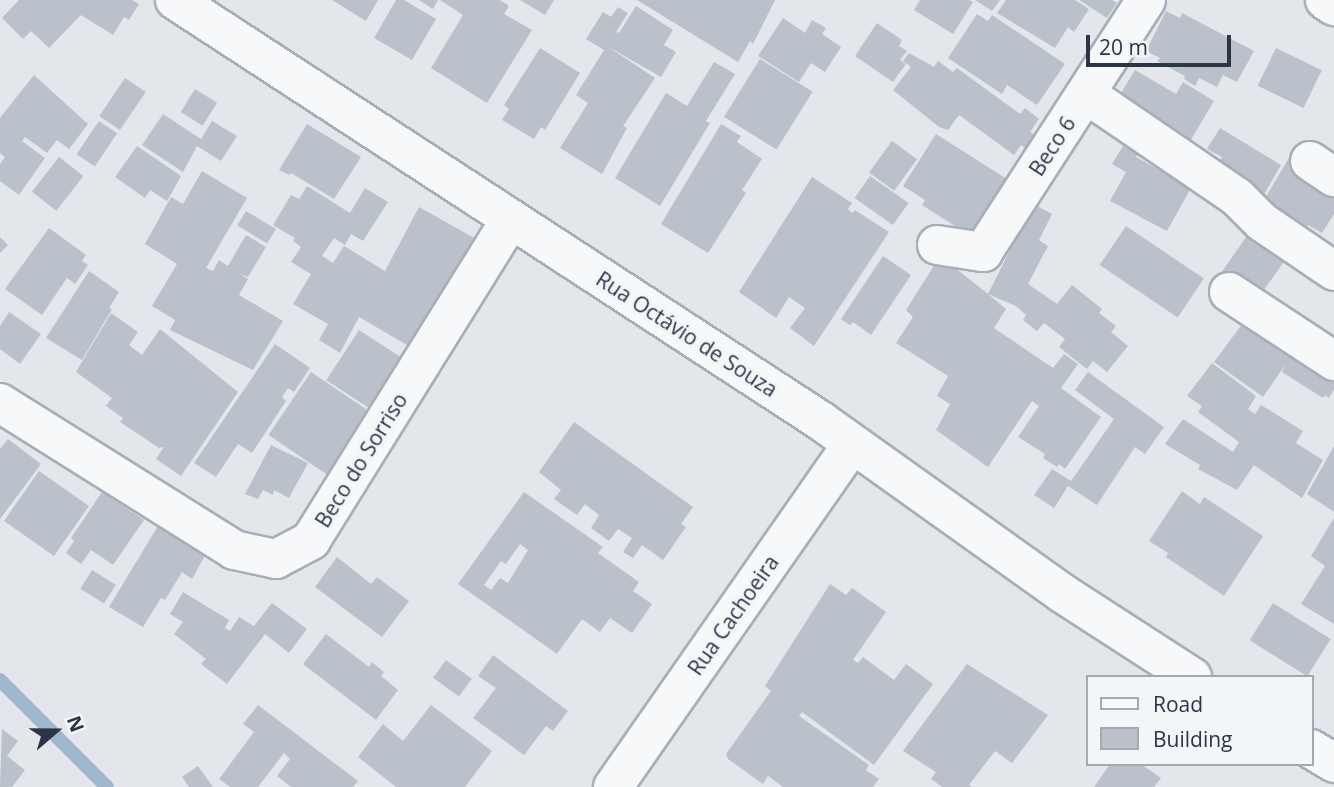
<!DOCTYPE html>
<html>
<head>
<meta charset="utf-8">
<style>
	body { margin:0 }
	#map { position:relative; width:1334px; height:787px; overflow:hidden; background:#e3e7ec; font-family:"Open Sans",sans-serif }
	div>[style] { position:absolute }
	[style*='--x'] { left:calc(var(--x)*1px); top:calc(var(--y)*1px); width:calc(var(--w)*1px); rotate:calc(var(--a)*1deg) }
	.stream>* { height:14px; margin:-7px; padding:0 7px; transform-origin:7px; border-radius:7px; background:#9db8cd }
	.building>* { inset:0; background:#bac1ca; transform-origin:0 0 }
	.roads { filter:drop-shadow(2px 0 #a8aeb7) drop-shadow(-2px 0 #a8aeb7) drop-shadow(0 2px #a8aeb7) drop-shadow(0 -2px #a8aeb7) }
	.minor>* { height:38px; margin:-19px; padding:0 19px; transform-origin:19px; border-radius:19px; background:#f6f8fa }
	span { translate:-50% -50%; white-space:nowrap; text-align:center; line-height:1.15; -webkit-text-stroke:7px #f3f6f9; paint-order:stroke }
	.street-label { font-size:21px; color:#2a3645 }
	.legend { position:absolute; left:1086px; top:675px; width:228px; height:91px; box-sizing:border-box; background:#f3f6f9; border:2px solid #a3a9b1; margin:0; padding:9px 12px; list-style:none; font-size:21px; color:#2a3645 }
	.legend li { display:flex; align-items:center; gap:14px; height:35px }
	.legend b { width:35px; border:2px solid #a3a9b1 }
	.north { position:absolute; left:21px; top:696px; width:70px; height:70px; -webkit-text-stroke:5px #f3f6f9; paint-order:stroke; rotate:70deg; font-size:19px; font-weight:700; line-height:28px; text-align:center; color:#2a3645 }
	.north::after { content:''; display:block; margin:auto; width:24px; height:32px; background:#2a3645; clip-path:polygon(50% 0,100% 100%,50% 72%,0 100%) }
	.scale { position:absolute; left:1086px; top:35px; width:145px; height:32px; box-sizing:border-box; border:4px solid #2a3645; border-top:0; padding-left:9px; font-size:21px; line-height:24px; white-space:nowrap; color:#2a3645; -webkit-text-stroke:5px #f3f6f9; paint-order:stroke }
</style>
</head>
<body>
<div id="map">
	<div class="stream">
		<i style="--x:0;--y:680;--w:151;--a:45"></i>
	</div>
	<div class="building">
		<i style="clip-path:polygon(19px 0,132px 0,139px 4px,129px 20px,124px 17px,113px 35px,81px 15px,49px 48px,31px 31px,23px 39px,2px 18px)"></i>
		<i style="clip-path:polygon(332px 0,378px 0,366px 21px)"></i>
		<i style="clip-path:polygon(396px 0,404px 0,436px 19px,412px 60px,374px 38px)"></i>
		<i style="clip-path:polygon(419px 0,438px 0,433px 9px)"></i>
		<i style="clip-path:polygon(440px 0,500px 0,509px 6px,504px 14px,532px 30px,487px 103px,431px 68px,463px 15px)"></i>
		<i style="clip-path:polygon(520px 0,554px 0,545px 15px)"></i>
		<i style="clip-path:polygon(637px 0,775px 0,753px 44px,750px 41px,738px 62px)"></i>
		<i style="clip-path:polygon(920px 0,969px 0,973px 2px,953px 34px,914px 10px)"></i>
		<i style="clip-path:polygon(975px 0,1000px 0,992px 11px)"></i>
		<i style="clip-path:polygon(1006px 0,1075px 0,1089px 9px,1074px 32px,1068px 27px,1055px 48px,997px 13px)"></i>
		<i style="clip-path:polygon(1079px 0,1112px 0,1117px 3px,1107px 18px)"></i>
		<i style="clip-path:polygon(636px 6px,673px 30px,664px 45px,676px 52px,661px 77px,607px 46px,655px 78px,623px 126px,627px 128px,602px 174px,560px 148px,588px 103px,576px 95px,604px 50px,586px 39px,603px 12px,611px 17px,618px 7px,628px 13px,616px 32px,619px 33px)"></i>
		<i style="clip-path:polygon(1166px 11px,1180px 18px,1182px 13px,1254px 51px,1237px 82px,1223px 75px,1217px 87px,1199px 78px,1195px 86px,1184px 79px,1185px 76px,1157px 61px,1160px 58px,1146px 51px)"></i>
		<i style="clip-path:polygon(977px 14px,988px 21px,992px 15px,1065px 64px,1037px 105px,1007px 85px,1002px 94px,948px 58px)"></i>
		<i style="clip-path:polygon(783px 18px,805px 33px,812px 20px,826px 28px,822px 34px,841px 47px,825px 72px,811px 63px,799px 82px,758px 56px)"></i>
		<i style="clip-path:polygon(877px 23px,902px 40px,899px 46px,907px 51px,900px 60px,906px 64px,893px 82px,855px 56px)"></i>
		<i style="clip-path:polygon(540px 48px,580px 73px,545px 130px,541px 127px,534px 139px,502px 120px,509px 109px,504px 105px)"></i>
		<i style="left:1276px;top:48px;width:51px;height:42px;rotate:26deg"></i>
		<i style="clip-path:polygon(909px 53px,934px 67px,938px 61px,953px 72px,957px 68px,1020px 114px,1025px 108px,1039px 119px,1030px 132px,1038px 137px,1028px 150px,1021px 145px,1014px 155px,959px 115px,948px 130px,939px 127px,893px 90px,911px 67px,903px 61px)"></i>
		<i style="left:760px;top:59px;width:62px;height:68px;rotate:32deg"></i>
		<i style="clip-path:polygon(714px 62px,735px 74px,706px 121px,710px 123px,660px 206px,615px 178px,666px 93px,687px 106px)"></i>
		<i style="clip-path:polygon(1135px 70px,1176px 94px,1183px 82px,1214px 101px,1186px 148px,1113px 106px)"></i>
		<i style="clip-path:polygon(34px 75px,88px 124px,69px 149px,57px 140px,47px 153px,25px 137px,22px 141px,45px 158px,19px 195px,0 181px,0 164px,5px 157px,0 153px,0 118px)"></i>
		<i style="left:125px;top:78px;width:25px;height:46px;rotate:34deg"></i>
		<i style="left:195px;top:89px;width:26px;height:27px;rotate:32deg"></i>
		<i style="clip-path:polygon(163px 114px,201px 139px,212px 121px,237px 136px,221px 161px,197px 146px,183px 172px,142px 145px)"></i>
		<i style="left:99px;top:121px;width:22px;height:40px;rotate:34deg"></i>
		<i style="clip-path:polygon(307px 124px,361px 157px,334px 199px,291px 173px,290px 175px,279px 170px)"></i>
		<i style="clip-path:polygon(721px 124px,741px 136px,737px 142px,762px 159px,742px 190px,746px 193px,708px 253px,661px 224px)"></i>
		<i style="clip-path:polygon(1220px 128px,1281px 165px,1262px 198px,1213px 174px,1222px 157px,1207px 149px)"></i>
		<i style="clip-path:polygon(936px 134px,1013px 183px,976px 233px,969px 229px,966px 233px,922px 205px,925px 200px,903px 186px)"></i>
		<i style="left:892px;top:141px;width:31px;height:39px;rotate:36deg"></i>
		<i style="clip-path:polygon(137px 146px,181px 176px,167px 201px,150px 190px,145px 198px,115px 177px)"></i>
		<i style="clip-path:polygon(1123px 146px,1138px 154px,1136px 157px,1191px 188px,1167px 231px,1110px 201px,1126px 172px,1112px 164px)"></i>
		<i style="clip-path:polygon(1290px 156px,1334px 182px,1334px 214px,1322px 233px,1308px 225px,1300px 238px,1257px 212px)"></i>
		<i style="left:59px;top:157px;width:31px;height:44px;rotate:38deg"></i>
		<i style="clip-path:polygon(202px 171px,247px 198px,206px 268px,213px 271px,219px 260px,228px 266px,246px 235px,266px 247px,248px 277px,240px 274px,248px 279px,239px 295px,283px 321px,253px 370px,170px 330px,175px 320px,152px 306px,177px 264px,145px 244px,171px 197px,183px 204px)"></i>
		<i style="left:870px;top:176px;width:47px;height:27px;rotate:35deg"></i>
		<i style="clip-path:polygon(812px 177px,852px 203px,848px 209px,852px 213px,855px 210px,889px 232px,814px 346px,790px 328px,805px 308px,789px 297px,776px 318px,739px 292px)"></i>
		<i style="clip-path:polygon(307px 186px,350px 213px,365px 188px,388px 202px,363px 241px,351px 234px,345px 245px,334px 238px,322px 256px,333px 263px,344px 246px,385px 271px,419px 207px,485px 244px,412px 348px,359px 317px,340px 353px,319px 340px,328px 324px,293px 304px,311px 274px,291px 262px,301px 247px,293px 241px,295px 238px,273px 225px,291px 195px,299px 199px)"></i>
		<i style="clip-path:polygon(1033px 204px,1052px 214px,1039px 240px,1048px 246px,1028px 284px,1057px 304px,1072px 285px,1102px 309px,1099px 313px,1116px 326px,1111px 332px,1128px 346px,1107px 372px,1093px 361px,1087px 369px,1059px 347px,1065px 339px,1044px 323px,1037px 331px,1023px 320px,1026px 315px,1016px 306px,988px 294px,1006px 309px,994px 328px,1053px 368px,1064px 354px,1078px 364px,1061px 388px,1101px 417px,1065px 469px,1059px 464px,1057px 467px,1043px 458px,1045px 454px,1018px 437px,1039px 406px,1032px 401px,988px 467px,936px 430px,950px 404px,937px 396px,948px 376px,896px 343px,913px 317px,906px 310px,940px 256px,988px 294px)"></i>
		<i style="left:246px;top:211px;width:35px;height:17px;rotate:31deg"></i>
		<i style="left:1256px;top:223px;width:45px;height:62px;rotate:35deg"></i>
		<i style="left:1126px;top:226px;width:94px;height:47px;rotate:34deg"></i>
		<i style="clip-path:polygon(49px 228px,86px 255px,82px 261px,88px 265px,75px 284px,67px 278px,42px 315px,5px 289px)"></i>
		<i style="clip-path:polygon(0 237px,8px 245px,0 253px)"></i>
		<i style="clip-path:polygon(883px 256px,911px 275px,871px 335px,853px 322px,850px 325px,841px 319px)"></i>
		<i style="clip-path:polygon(89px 271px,119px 292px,109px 308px,112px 309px,82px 360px,46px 338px)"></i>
		<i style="clip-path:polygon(9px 312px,41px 334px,20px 364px,0 349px,0 326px)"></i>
		<i style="clip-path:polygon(111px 313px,138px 332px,129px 345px,142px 355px,160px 329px,238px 392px,181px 476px,156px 459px,164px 447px,159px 448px,120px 422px,123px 418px,106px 406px,112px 398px,76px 372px)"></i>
		<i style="clip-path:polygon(1243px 323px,1334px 372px,1334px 389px,1329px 398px,1325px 395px,1323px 398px,1282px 372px,1285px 365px,1263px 397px,1214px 362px)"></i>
		<i style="left:359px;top:330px;width:55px;height:60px;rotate:33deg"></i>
		<i style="clip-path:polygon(275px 344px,310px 368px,294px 392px,288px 388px,282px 397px,286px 401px,252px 453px,238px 444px,216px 477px,194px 463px)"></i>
		<i style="clip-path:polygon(1212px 363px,1256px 396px,1248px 409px,1255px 414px,1261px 405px,1303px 431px,1296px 443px,1323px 460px,1302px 498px,1254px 465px,1237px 490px,1198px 469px,1200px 465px,1165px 444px,1183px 419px,1233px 452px,1239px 442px,1198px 412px,1202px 406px,1187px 396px)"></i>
		<i style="left:311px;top:372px;width:71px;height:76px;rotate:34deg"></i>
		<i style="clip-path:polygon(1088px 372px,1164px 427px,1145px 454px,1135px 447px,1097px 505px,1068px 486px,1054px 508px,1034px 495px,1052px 469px,1071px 481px,1114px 419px,1075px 390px)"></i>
		<i style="clip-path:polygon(574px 422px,693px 507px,681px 524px,686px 527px,663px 560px,642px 545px,633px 558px,623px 552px,632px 538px,618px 529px,609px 541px,591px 528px,599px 515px,585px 504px,577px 515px,554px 499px,561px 490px,539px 472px)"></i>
		<i style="clip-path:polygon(8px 439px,41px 464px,0 519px,0 449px)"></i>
		<i style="clip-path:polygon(271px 445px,308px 463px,289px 498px,274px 490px,273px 495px,263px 490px,258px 499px,245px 494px)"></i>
		<i style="clip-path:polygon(1334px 446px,1334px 512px,1307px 494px)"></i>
		<i style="left:39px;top:471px;width:61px;height:61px;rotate:35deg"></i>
		<i style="clip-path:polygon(1182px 491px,1200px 504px,1204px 497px,1263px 536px,1224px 596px,1166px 557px,1168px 553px,1149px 541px)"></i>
		<i style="clip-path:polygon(102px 492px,144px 520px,113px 565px,91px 550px,81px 564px,66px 553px,74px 541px,71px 538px)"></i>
		<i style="clip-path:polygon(evenodd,524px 492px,603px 547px,598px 553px,639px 582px,633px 591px,652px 604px,632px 633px,610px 618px,600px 632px,582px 619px,557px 654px,458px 584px,524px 492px,520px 544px,528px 550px,508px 583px,500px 578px,491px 590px,484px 585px,501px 561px,506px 564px,520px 544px)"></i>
		<i style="clip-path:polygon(164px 516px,208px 550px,192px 579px,182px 572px,165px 600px,161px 598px,143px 627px,109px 607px)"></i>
		<i style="clip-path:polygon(1334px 518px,1334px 624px,1301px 604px,1325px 566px,1311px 556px)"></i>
		<i style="clip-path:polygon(337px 557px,371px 584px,377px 577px,409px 601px,382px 637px,315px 587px)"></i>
		<i style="left:92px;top:570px;width:28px;height:22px;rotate:32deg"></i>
		<i style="clip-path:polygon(830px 584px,846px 595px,852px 588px,886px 612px,853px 660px,858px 663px,863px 657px,894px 680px,906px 664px,933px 684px,874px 765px,802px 712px,799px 716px,869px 765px,866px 770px,879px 779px,873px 787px,783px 787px,768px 776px,763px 784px,728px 759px,726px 754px,771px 691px,765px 686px)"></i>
		<i style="clip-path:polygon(183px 592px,229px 620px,225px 628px,230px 631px,239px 617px,254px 626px,272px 603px,307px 629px,289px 653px,265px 634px,227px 684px,201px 664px,206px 659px,174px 634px,183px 622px,170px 614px)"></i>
		<i style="left:1273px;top:603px;width:68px;height:44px;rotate:32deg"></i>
		<i style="clip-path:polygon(326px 634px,369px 667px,372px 662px,384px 672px,381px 676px,398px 690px,376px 720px,303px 664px)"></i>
		<i style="clip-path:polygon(493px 655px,568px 711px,553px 731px,546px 726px,524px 755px,473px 718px,496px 688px,478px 676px)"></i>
		<i style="left:446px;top:660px;width:32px;height:22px;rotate:36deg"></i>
		<i style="clip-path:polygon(967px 664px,1048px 715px,1012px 763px,995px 751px,969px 785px,972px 787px,942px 787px,931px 779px,936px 772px,903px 751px)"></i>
		<i style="clip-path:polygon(258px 705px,358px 781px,353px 787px,291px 787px,277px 776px,290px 759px,284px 753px,258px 787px,230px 787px,219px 779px,254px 732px,243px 724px)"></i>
		<i style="clip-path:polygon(431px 705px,492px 751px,465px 787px,396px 787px,358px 757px,383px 724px,403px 741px)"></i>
		<i style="clip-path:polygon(2px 729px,18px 741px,7px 756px,25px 770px,12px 787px,0 787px)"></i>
		<i style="clip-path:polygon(1110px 764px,1141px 764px,1161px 778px,1154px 787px,1094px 787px)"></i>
		<i style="clip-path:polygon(198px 766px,213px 787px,189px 787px,182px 777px)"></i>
	</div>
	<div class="roads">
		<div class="minor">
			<i style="--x:175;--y:0;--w:771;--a:33.09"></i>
			<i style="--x:821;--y:421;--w:296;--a:35.5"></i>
			<i style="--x:1062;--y:593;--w:155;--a:32.9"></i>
			<i style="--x:1325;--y:0;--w:11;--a:34"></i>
			<i style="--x:1086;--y:94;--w:183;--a:34.3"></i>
			<i style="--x:1237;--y:197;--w:35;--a:45"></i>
			<i style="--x:1262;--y:222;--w:87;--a:34.2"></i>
			<i style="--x:1310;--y:161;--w:29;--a:34"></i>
			<i style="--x:937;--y:245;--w:47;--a:8.7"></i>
			<i style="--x:983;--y:252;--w:300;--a:-57.1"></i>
			<i style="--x:1229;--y:292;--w:126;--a:33.3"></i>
			<i style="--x:0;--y:403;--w:276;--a:32.1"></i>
			<i style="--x:234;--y:550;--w:43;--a:12.1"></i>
			<i style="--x:276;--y:559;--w:40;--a:-28"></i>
			<i style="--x:311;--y:540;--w:378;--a:-58.1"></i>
			<i style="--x:1311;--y:749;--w:27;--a:31"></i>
			<i style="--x:613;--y:787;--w:418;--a:-55.1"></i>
		</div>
	</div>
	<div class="street-label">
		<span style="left:1052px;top:146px;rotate:-57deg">Beco 6</span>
		<span style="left:687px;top:334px;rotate:33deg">Rua Octávio de Souza</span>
		<span style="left:361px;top:460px;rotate:-58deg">Beco do Sorriso</span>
		<span style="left:733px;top:615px;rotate:-55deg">Rua Cachoeira</span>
	</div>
	<ul class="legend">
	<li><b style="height:9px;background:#f6f8fa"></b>Road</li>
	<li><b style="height:19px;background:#bac1ca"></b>Building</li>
	</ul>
	<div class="north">N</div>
	<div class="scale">20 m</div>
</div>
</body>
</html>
